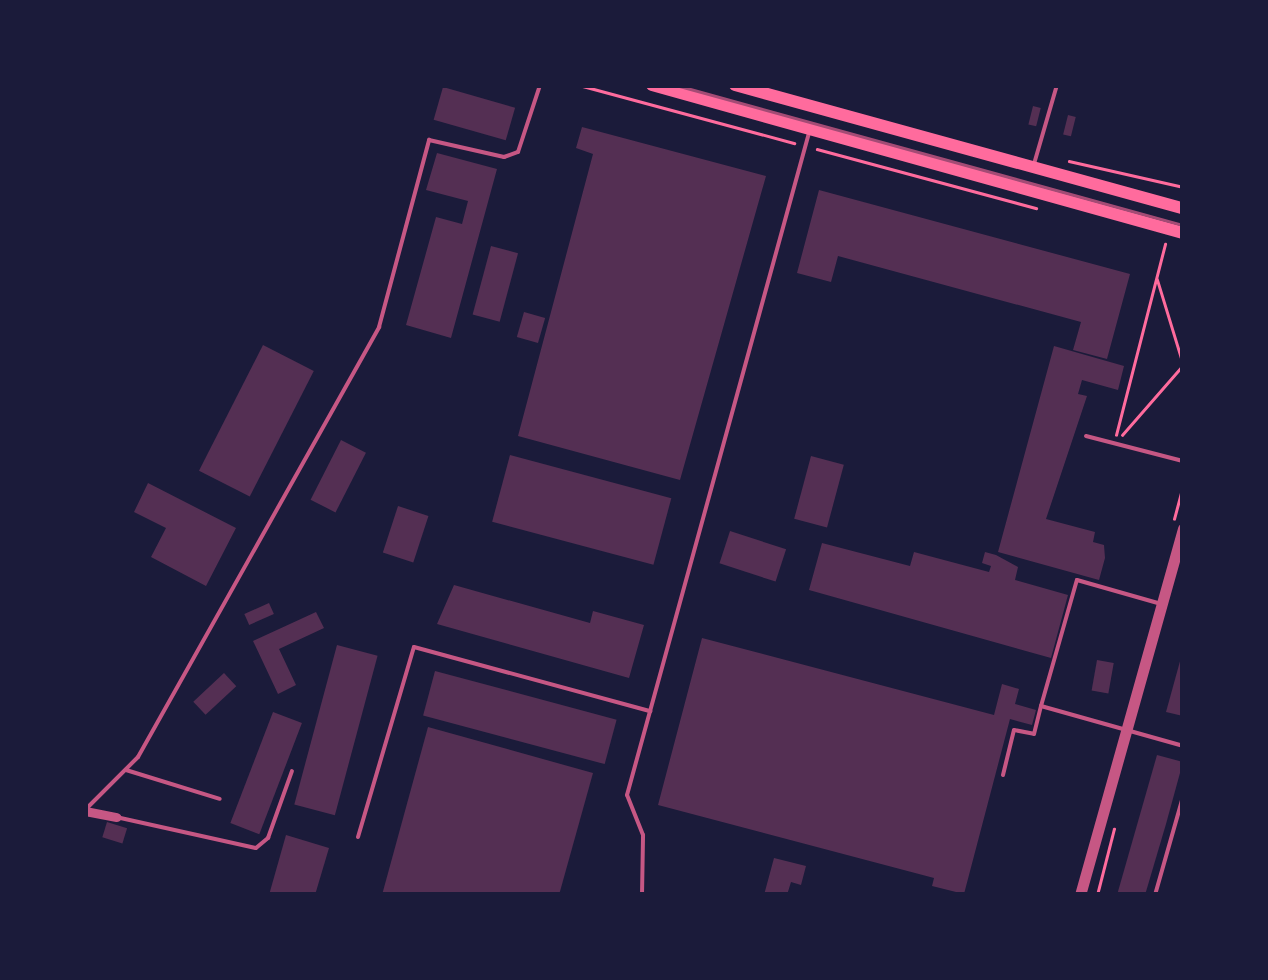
<!DOCTYPE html>
<html>
<head>
<meta charset="utf-8">
<style>
	body { margin:0 }
	#map { position:relative; width:1268px; height:980px; overflow:hidden; background:#1b1b3a; font-family:Inter,sans-serif }
	div>[style] { position:absolute }
	[style*='--x'] { left:calc(var(--x)*1px); top:calc(var(--y)*1px); width:calc(var(--w)*1px); rotate:calc(var(--a)*1deg) }
	.building>* { inset:0; background:#542f53; transform-origin:0 0 }
	.path>* { height:2.5px; margin:-1.25px; padding:0 1.25px; transform-origin:1.25px; border-radius:1.25px; background:#ff6b9d }
	.service>* { height:4px; margin:-2px; padding:0 2px; transform-origin:2px; border-radius:2px; background:#c65784 }
	.minor>* { height:9px; margin:-4.5px; padding:0 4.5px; transform-origin:4.5px; border-radius:4.5px; background:#c65784 }
	.tertiary>* { height:11px; margin:-5.5px; padding:0 5.5px; transform-origin:5.5px; border-radius:5.5px; background:#c65784 }
	.secondary>* { height:12px; margin:-6px; padding:0 6px; transform-origin:6px; border-radius:6px; background:#ff6b9d }
	.tram>* { height:2.5px; margin:-1.25px; padding:0 1.25px; transform-origin:1.25px; border-radius:1.25px; background:#a44b75 }
	span { translate:-50% -50%; white-space:nowrap; text-align:center; line-height:1.15; -webkit-text-stroke:10px #1b1b3a; paint-order:stroke }
	.frame { position:absolute; inset:0; border:88px solid #1b1b3a; pointer-events:none }
</style>
</head>
<body>
<div id="map">
	<div class="building">
		<i style="left:443px;top:87px;width:75px;height:34px;rotate:16deg"></i>
		<i style="left:1033px;top:106px;width:8px;height:19px;rotate:14deg"></i>
		<i style="left:1068px;top:115px;width:8px;height:20px;rotate:14deg"></i>
		<i style="clip-path:polygon(582px 127px,766px 176px,680px 480px,518px 436px,593px 154px,576px 148px)"></i>
		<i style="clip-path:polygon(437px 153px,497px 169px,451px 338px,406px 325px,436px 217px,462px 224px,468px 201px,426px 190px)"></i>
		<i style="clip-path:polygon(819px 190px,1130px 274px,1107px 359px,1073px 350px,1081px 322px,838px 256px,831px 282px,797px 273px)"></i>
		<i style="left:491px;top:246px;width:28px;height:71px;rotate:15deg"></i>
		<i style="left:524px;top:312px;width:22px;height:26px;rotate:16deg"></i>
		<i style="left:263px;top:345px;width:57px;height:141px;rotate:27deg"></i>
		<i style="clip-path:polygon(1054px 346px,1124px 366px,1118px 390px,1082px 380px,1078px 394px,1087px 396px,1046px 519px,1095px 532px,1093px 542px,1104px 545px,1105px 558px,1099px 580px,998px 552px)"></i>
		<i style="left:341px;top:440px;width:28px;height:67px;rotate:27deg"></i>
		<i style="left:510px;top:455px;width:167px;height:69px;rotate:15deg"></i>
		<i style="left:811px;top:456px;width:34px;height:65px;rotate:15deg"></i>
		<i style="clip-path:polygon(148px 483px,236px 528px,206px 586px,151px 557px,166px 528px,134px 512px)"></i>
		<i style="left:398px;top:506px;width:32px;height:49px;rotate:18deg"></i>
		<i style="left:730px;top:531px;width:59px;height:34px;rotate:18deg"></i>
		<i style="clip-path:polygon(822px 543px,910px 566px,914px 552px,989px 572px,991px 566px,982px 563px,985px 552px,996px 555px,1018px 567px,1015px 580px,1068px 595px,1051px 658px,809px 590px)"></i>
		<i style="clip-path:polygon(454px 585px,590px 623px,593px 611px,644px 625px,629px 678px,437px 624px)"></i>
		<i style="left:269px;top:603px;width:12px;height:27px;rotate:66deg"></i>
		<i style="clip-path:polygon(316px 612px,324px 628px,279px 649px,296px 685px,278px 694px,253px 641px)"></i>
		<i style="clip-path:polygon(702px 638px,994px 715px,1002px 684px,1019px 689px,1015px 704px,1036px 710px,1032px 725px,1010px 719px,964px 894px,932px 886px,934px 878px,658px 805px)"></i>
		<i style="left:337px;top:645px;width:42px;height:165px;rotate:15deg"></i>
		<i style="clip-path:polygon(1182px 654px,1183px 654px,1183px 716px,1166px 712px)"></i>
		<i style="left:1097px;top:660px;width:17px;height:31px;rotate:10deg"></i>
		<i style="left:435px;top:671px;width:188px;height:46px;rotate:15deg"></i>
		<i style="left:224px;top:673px;width:18px;height:42px;rotate:47deg"></i>
		<i style="left:273px;top:712px;width:31px;height:119px;rotate:21deg"></i>
		<i style="clip-path:polygon(428px 727px,593px 773px,559px 895px,382px 895px)"></i>
		<i style="clip-path:polygon(1157px 755px,1183px 762px,1166px 824px,1145px 895px,1117px 895px)"></i>
		<i style="left:107px;top:822px;width:21px;height:16px;rotate:17deg"></i>
		<i style="clip-path:polygon(286px 835px,329px 848px,315px 895px,269px 895px)"></i>
		<i style="clip-path:polygon(774px 858px,806px 866px,801px 885px,791px 882px,787px 895px,764px 895px)"></i>
	</div>
	<div class="path">
		<i style="--x:579;--y:85;--w:223;--a:15.1"></i>
		<i style="--x:817;--y:149;--w:227;--a:15.1"></i>
		<i style="--x:1069;--y:161;--w:117;--a:12.8"></i>
		<i style="--x:1116;--y:435;--w:197;--a:-75.6"></i>
		<i style="--x:1122;--y:435;--w:93;--a:-48.9"></i>
		<i style="--x:1183;--y:365;--w:89;--a:-107"></i>
		<i style="--x:1174;--y:519;--w:34;--a:-75"></i>
		<i style="--x:1097;--y:895;--w:68;--a:-75.6"></i>
	</div>
	<div class="service">
		<i style="--x:1034;--y:164;--w:82;--a:-73.8"></i>
		<i style="--x:1086;--y:436;--w:100;--a:14.5"></i>
		<i style="--x:1041;--y:706;--w:131;--a:-74.1"></i>
		<i style="--x:1077;--y:580;--w:84;--a:15.9"></i>
		<i style="--x:126;--y:770;--w:98;--a:17.1"></i>
		<i style="--x:1003;--y:775;--w:46;--a:-76.3"></i>
		<i style="--x:1014;--y:730;--w:20;--a:11"></i>
		<i style="--x:1034;--y:734;--w:29;--a:-76"></i>
		<i style="--x:1041;--y:706;--w:148;--a:15.7"></i>
		<i style="--x:85;--y:810;--w:75;--a:-45"></i>
		<i style="--x:138;--y:757;--w:493;--a:-60.7"></i>
		<i style="--x:379;--y:327;--w:194;--a:-75"></i>
		<i style="--x:429;--y:140;--w:77;--a:12.8"></i>
		<i style="--x:504;--y:157;--w:15;--a:-20"></i>
		<i style="--x:518;--y:152;--w:71;--a:-71.8"></i>
		<i style="--x:116;--y:817;--w:143;--a:12.5"></i>
		<i style="--x:256;--y:848;--w:16;--a:-40"></i>
		<i style="--x:268;--y:838;--w:71;--a:-70.3"></i>
		<i style="--x:358;--y:837;--w:198;--a:-73.6"></i>
		<i style="--x:414;--y:647;--w:245;--a:15.2"></i>
		<i style="--x:642;--y:895;--w:60;--a:-89"></i>
		<i style="--x:643;--y:835;--w:43;--a:-111.8"></i>
		<i style="--x:627;--y:795;--w:687;--a:-74.63"></i>
		<i style="--x:1155;--y:895;--w:102;--a:-74.1"></i>
	</div>
	<div class="minor">
		<i style="--x:85;--y:811;--w:32;--a:11"></i>
	</div>
	<div class="tertiary">
		<i style="--x:1080;--y:895;--w:381;--a:-74.3"></i>
	</div>
	<div class="secondary">
		<i style="--x:652;--y:85;--w:551;--a:15.57"></i>
		<i style="--x:735;--y:85;--w:465;--a:15.4"></i>
	</div>
	<div class="tram">
		<i style="--x:676;--y:85;--w:526;--a:15.44"></i>
	</div>
	<div class="frame"></div>
</div>
</body>
</html>
